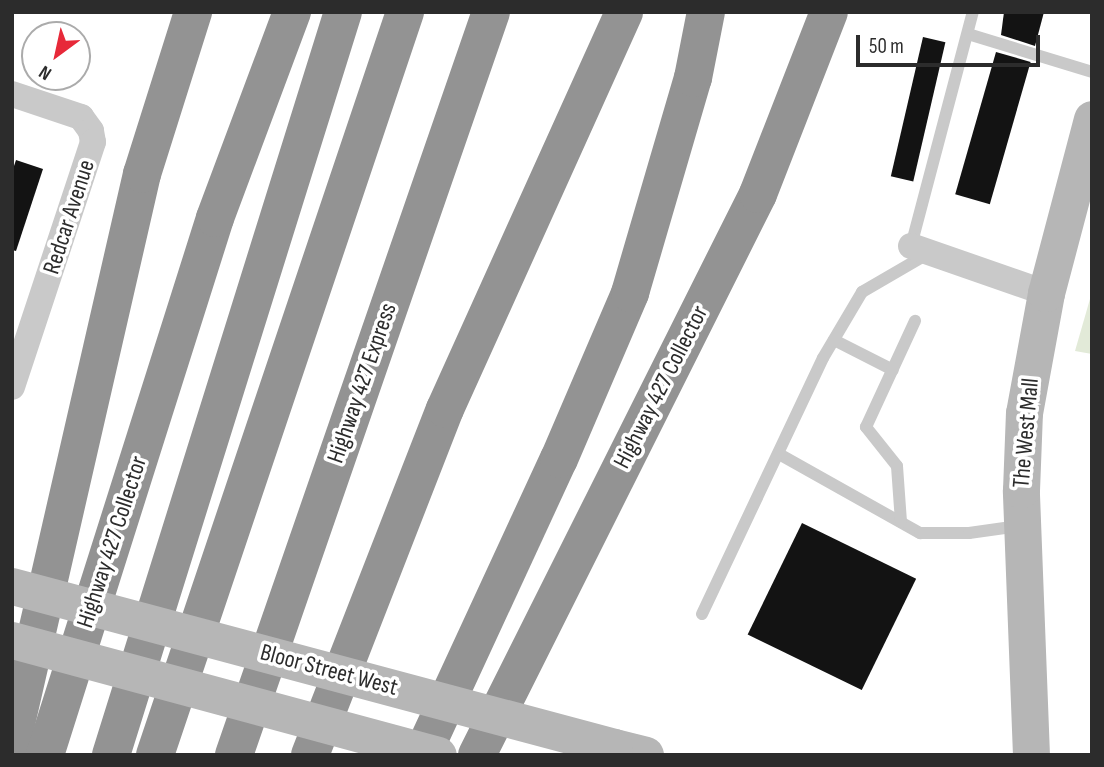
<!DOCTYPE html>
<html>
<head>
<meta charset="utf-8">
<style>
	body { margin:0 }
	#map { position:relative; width:1104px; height:767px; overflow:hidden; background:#fff; font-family:"Sofia Sans Condensed",sans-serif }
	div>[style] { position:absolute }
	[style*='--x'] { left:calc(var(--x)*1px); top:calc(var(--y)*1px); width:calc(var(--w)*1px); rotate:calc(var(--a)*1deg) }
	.green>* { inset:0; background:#e2ead8 }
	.building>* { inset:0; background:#131313; transform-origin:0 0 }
	.service>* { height:12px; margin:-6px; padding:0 6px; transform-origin:6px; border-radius:6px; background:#c9c9c9 }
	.minor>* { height:26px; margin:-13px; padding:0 13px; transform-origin:13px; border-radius:13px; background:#c9c9c9 }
	.secondary>* { height:37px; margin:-18.5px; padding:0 18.5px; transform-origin:18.5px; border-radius:18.5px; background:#b6b6b6 }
	.motorway>* { height:38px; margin:-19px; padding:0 19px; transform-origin:19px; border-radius:19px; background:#939393 }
	.secondary-bridge>* { height:37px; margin:-18.5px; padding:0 18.5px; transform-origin:18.5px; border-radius:18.5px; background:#b6b6b6 }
	span { translate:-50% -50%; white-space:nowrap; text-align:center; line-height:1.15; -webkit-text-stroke:7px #fff; paint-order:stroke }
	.street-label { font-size:24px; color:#2c2c2c }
	.frame { position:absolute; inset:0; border:14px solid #2c2c2c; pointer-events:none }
	.north { position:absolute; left:21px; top:21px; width:70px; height:70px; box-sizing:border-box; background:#fff; border:2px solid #ababab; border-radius:50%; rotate:213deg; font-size:19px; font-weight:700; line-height:28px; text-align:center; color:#2c2c2c }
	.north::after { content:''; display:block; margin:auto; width:24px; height:32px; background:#e72939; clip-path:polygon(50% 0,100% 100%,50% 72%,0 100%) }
	.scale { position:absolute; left:856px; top:35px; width:184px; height:32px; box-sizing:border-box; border:4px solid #2c2c2c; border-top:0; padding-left:9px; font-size:21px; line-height:24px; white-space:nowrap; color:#2c2c2c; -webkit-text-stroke:5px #fff; paint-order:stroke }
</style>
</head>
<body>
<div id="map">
	<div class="green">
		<i style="clip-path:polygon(1092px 292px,1092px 354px,1075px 351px)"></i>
	</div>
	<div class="building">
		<i style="clip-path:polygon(1004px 12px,1044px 12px,1035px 46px,1001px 35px)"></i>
		<i style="left:923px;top:37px;width:23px;height:143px;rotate:13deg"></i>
		<i style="left:996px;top:52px;width:36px;height:148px;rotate:16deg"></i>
		<i style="clip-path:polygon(16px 160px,43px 169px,16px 251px,12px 250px,12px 172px)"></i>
		<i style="left:802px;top:523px;width:127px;height:124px;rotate:26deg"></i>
	</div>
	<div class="service">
		<i style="--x:968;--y:34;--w:130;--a:17"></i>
		<i style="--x:911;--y:246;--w:242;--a:-75.2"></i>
		<i style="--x:834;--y:340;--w:66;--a:27"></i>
		<i style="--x:779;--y:454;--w:162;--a:29.3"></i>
		<i style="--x:920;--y:533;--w:49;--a:0"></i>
		<i style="--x:969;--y:533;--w:50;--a:-8"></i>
		<i style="--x:901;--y:522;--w:56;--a:-94.1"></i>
		<i style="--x:897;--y:466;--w:50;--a:-128.5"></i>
		<i style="--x:866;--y:427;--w:117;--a:-65.2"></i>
		<i style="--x:702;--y:614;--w:283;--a:-64.7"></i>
		<i style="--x:823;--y:358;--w:77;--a:-59.4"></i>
		<i style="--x:862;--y:292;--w:78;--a:-30.2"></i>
	</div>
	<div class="minor">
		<i style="--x:12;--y:94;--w:73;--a:18.4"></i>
		<i style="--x:81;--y:117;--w:17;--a:54"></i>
		<i style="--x:91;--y:131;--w:11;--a:80"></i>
		<i style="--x:93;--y:142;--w:258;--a:108.3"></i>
		<i style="--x:911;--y:246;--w:143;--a:19.2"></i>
	</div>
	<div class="secondary">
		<i style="--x:614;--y:747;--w:32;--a:14"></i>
		<i style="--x:1031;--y:755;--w:265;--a:-92.2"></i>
		<i style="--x:1021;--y:490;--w:77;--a:-87.8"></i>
		<i style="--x:1024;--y:413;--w:122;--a:-79.6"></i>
		<i style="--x:1046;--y:293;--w:180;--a:-75.2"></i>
	</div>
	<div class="motorway">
		<i style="--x:12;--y:741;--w:582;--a:-77.09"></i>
		<i style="--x:142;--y:174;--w:170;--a:-72.5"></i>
		<i style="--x:45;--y:755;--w:563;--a:-72.43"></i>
		<i style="--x:215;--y:218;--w:220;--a:-69.5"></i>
		<i style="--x:111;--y:755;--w:778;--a:-72.66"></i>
		<i style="--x:155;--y:755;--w:784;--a:-71.4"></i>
		<i style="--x:234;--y:755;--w:786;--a:-70.92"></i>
		<i style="--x:310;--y:755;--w:371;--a:-68.7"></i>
		<i style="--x:445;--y:409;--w:435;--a:-65.7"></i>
		<i style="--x:422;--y:755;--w:326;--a:-65.2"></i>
		<i style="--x:559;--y:459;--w:181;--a:-66.8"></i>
		<i style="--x:630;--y:293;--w:224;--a:-73.7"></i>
		<i style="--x:693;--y:78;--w:67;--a:-78.9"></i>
		<i style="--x:477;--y:755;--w:627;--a:-63.39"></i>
		<i style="--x:758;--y:194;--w:195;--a:-68.7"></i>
	</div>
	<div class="secondary-bridge">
		<i style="--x:12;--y:586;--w:623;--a:14.97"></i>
		<i style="--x:12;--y:640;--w:441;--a:15.1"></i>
	</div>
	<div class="street-label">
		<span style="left:69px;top:217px;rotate:-72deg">Redcar Avenue</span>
		<span style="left:362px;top:383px;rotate:-71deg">Highway 427 Express</span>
		<span style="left:661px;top:387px;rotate:-63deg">Highway 427 Collector</span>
		<span style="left:1026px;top:433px;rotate:-85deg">The West Mall</span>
		<span style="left:112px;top:542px;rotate:-72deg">Highway 427 Collector</span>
		<span style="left:329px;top:670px;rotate:15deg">Bloor Street West</span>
	</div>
	<div class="frame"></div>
	<div class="north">N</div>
	<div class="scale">50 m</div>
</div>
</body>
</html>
